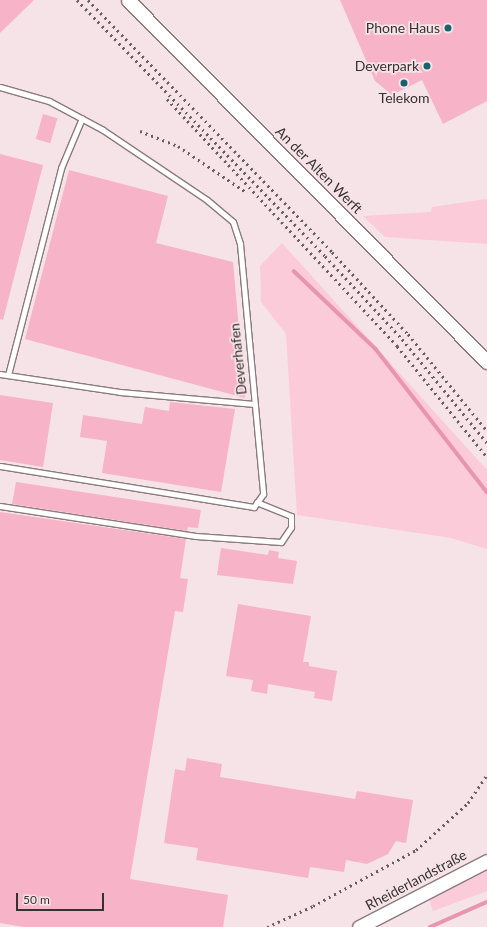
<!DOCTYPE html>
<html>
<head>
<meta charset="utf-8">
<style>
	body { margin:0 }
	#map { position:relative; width:487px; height:927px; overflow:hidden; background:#f5e3e8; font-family:Lato,sans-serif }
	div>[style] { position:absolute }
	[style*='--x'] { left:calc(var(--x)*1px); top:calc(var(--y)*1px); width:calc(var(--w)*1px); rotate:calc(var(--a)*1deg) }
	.green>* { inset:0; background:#fccbd9 }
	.stream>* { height:3.5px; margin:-1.75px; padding:0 1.75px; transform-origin:1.75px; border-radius:1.75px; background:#e795b0 }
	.building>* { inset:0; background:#f7b3c8; transform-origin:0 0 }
	.roads { filter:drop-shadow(1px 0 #8a7a7e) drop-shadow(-1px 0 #8a7a7e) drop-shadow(0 1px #8a7a7e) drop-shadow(0 -1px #8a7a7e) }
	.lane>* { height:5px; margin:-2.5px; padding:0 2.5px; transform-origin:2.5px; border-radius:2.5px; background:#fff }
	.secondary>* { height:13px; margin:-6.5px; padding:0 6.5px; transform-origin:6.5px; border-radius:6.5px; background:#fff }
	.rail>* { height:3px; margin-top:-1.5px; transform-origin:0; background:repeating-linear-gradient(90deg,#685e61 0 2px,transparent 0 6px) }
	.dots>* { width:11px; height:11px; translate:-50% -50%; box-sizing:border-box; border:2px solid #f5e3e8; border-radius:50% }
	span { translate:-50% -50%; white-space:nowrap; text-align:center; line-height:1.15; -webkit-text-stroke:3.5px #f5e3e8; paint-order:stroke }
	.poi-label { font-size:14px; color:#383133 }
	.right { translate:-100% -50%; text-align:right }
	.street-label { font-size:14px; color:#383133 }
	.scale { position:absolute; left:16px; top:893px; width:88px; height:18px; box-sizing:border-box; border:2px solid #383133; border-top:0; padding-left:5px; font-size:12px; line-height:14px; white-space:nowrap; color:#383133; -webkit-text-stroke:3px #f5e3e8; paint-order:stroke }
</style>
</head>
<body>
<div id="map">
	<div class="green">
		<i style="clip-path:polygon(487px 199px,487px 244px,385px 237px,363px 216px,431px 212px,432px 207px)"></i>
		<i style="clip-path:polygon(282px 243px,487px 470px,487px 549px,451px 538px,297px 515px,286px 334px,261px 302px,260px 266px)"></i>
		<i style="clip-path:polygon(487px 869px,487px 891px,433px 911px,429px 898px)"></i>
	</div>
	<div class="stream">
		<i style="--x:294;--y:271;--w:113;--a:43.6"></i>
		<i style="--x:376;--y:349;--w:181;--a:52.2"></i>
		<i style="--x:430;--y:927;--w:62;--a:-23.7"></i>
	</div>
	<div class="building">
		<i style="clip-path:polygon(0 0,34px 0,0 33px)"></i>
		<i style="clip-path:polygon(340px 0,487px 0,487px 101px,443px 124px,422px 80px,392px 95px,375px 81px)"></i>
		<i style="left:43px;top:114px;width:15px;height:26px;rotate:16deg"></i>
		<i style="clip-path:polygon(0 154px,43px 165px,3px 320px,0 319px)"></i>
		<i style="clip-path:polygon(69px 170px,168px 196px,156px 243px,233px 262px,245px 398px,25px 339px)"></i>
		<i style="clip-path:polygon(0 395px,53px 403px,43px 467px,0 460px)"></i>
		<i style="clip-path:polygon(170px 402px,235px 409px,221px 492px,102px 473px,107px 441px,80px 437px,83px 415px,142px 424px,145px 407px,169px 411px)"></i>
		<i style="clip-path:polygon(16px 482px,201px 510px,198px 528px,188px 527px,187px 531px,12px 504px)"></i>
		<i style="clip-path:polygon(0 512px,186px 539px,180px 578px,188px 579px,183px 612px,175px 611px,130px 879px,228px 895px,223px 927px,24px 927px,0 923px)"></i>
		<i style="clip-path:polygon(221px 548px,268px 555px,269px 550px,279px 552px,278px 558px,297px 561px,293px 584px,217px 575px)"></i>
		<i style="clip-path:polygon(238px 604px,311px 616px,303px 662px,309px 662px,309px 666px,337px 671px,332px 701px,314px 698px,315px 692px,268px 684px,267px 694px,251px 691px,253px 680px,226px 676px)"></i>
		<i style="clip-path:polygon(187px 758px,222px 764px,220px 777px,355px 799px,357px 791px,413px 800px,406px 843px,396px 841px,388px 854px,367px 864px,346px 860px,344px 872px,310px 867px,308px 878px,196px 860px,198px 848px,164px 843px,175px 769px,185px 771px)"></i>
	</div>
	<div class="roads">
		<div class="lane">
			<i style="--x:0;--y:87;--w:51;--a:15.9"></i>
			<i style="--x:49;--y:101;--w:61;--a:28.2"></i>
			<i style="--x:103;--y:130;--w:125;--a:33.9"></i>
			<i style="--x:207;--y:200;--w:34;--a:40"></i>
			<i style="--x:233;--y:222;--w:23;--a:72"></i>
			<i style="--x:240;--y:244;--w:251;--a:84.7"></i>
			<i style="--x:263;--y:494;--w:16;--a:125"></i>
			<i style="--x:254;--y:507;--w:257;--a:-170.8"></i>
			<i style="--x:0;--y:374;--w:121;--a:8.5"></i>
			<i style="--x:120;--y:392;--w:135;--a:5.1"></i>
			<i style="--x:8;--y:375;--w:214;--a:-75.6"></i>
			<i style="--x:61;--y:168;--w:54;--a:-67.2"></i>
			<i style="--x:0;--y:506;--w:198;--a:8.7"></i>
			<i style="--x:196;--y:536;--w:85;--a:4"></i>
			<i style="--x:281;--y:542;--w:18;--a:-56"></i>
			<i style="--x:291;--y:527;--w:11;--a:-90"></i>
			<i style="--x:291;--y:516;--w:37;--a:-158"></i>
		</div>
		<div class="secondary">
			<i style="--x:128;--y:0;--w:510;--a:45.24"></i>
			<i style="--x:359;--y:927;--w:144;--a:-27.3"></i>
		</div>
	</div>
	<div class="rail">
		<i style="--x:77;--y:0;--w:356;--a:45.9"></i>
		<i style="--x:325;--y:256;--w:113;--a:47.1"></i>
		<i style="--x:402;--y:339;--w:134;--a:50.7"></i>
		<i style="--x:88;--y:0;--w:351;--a:45.9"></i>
		<i style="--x:332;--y:252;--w:112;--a:47.2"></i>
		<i style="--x:408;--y:334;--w:125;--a:50.8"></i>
		<i style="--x:167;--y:99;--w:338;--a:47"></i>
		<i style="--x:397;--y:346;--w:143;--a:51"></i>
		<i style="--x:140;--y:131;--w:41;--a:21.5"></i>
		<i style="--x:178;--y:146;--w:82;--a:34.1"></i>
		<i style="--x:267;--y:927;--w:51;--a:-24.5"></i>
		<i style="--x:313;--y:906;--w:117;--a:-28.5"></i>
		<i style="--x:416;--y:850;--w:70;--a:-42.1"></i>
		<i style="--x:468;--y:803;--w:34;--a:-56"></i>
	</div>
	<div class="dots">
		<i style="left:448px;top:28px;background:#16626d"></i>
		<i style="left:427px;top:66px;background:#16626d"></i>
		<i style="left:404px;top:83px;background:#16626d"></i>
	</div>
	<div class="poi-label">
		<span class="right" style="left:440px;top:28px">Phone Haus</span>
		<span class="right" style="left:419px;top:66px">Deverpark</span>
		<span style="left:404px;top:98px">Telekom</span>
	</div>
	<div class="street-label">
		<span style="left:319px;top:170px;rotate:45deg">An der Alten Werft</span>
		<span style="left:238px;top:359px;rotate:-96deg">Deverhafen</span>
		<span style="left:416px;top:880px;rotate:-28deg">Rheiderlandstraße</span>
	</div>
	<div class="scale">50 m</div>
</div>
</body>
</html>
